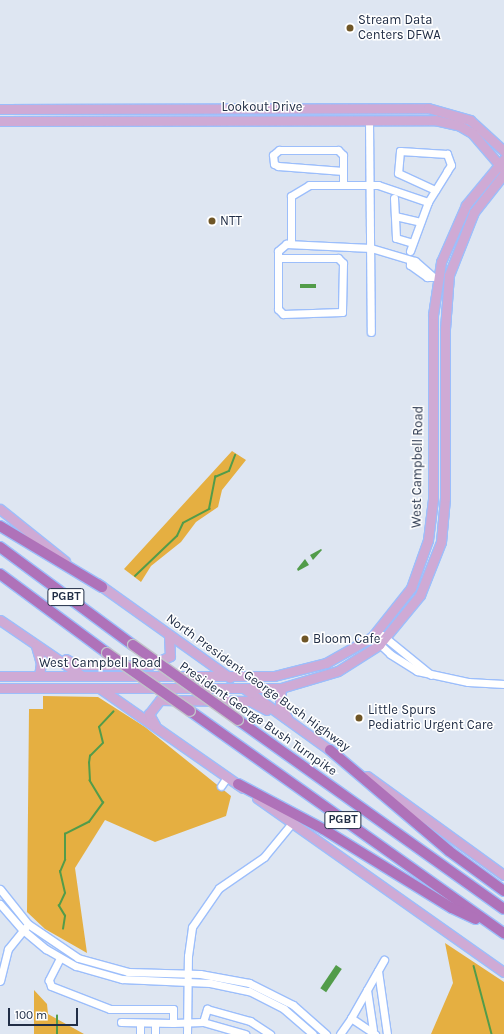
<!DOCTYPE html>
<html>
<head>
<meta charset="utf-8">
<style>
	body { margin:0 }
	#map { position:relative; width:504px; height:1034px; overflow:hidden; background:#dee6f2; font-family:Karla,sans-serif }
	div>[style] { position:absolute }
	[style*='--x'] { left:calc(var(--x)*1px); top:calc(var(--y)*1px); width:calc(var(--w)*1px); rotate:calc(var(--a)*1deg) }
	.green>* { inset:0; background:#e5af41 }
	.water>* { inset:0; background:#529c4a; transform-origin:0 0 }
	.stream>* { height:1.5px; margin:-0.75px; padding:0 0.75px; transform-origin:0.75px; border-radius:0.75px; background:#529c4a }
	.roads { filter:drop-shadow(1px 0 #9cbefb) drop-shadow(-1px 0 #9cbefb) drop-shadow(0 1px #9cbefb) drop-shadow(0 -1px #9cbefb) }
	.minor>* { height:7px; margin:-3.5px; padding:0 3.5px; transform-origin:3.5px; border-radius:3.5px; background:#fff }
	.major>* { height:9px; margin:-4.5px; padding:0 4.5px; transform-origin:4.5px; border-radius:4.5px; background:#cfaad5 }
	.highway>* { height:10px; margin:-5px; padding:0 5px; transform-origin:5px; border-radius:5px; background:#af72b9 }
	.bridges { filter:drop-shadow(1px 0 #c1c4cb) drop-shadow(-1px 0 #c1c4cb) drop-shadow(0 1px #c1c4cb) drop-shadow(0 -1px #c1c4cb) }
	.highway-bridge>* { height:10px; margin:-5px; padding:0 5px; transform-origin:5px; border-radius:5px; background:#af72b9 }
	.dots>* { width:11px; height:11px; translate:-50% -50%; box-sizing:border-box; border:2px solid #fff; border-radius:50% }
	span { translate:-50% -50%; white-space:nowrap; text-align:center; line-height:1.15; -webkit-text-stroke:3px #fff; paint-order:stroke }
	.shield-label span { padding:1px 3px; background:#fff; border:1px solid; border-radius:3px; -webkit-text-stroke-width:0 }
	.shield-label { font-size:12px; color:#212e46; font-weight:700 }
	.poi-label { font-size:13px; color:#212e46 }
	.left { translate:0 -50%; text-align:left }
	.street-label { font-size:13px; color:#212e46 }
	.scale { position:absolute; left:8px; top:1008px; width:70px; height:18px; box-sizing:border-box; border:2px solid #212e46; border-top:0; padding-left:5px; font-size:12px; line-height:14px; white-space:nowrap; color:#212e46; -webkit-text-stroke:3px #fff; paint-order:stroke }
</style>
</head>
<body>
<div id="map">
	<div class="green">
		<i style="clip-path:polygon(232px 451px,246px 460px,222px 490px,218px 507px,196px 522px,181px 542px,151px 566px,141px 582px,124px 569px)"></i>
		<i style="clip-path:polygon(43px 696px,98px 697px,145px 727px,231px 796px,226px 816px,155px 842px,105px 820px,75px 868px,87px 953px,45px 929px,27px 912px,29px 709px,43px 709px)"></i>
		<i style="clip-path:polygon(445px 943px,504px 982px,504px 1034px,431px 1034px,453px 983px)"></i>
		<i style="clip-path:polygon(34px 990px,47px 1004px,48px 1014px,84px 1034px,34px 1034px)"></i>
	</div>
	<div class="water">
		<i style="left:300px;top:284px;width:16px;height:4px"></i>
		<i style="clip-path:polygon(321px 549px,322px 550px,313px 560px,310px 555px)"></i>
		<i style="clip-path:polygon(305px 559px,309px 565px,298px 571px,297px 569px)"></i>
		<i style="left:336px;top:965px;width:7px;height:28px;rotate:34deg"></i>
	</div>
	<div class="stream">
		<i style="--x:135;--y:576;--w:58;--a:-43.6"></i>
		<i style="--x:177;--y:536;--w:14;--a:-65"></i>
		<i style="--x:183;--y:523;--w:30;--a:-28"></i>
		<i style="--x:209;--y:509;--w:33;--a:-79"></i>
		<i style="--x:215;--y:477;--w:15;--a:-23"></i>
		<i style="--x:229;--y:471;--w:17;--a:-69"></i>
		<i style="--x:63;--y:929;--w:13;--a:-81"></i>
		<i style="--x:65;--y:916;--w:12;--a:-121"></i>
		<i style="--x:59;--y:906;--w:14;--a:-65"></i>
		<i style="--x:65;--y:893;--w:22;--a:-103"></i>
		<i style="--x:60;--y:872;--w:13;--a:-67"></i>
		<i style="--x:65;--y:860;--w:26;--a:-90"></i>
		<i style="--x:65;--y:834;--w:27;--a:-27"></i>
		<i style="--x:89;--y:822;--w:24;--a:-54"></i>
		<i style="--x:103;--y:803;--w:26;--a:-121"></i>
		<i style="--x:90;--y:781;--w:18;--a:-93"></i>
		<i style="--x:89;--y:763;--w:7;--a:-82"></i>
		<i style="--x:90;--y:756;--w:18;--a:-45"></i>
		<i style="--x:103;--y:743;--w:16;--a:-104"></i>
		<i style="--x:99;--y:727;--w:21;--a:-47"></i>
		<i style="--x:474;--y:966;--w:70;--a:75.2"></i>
		<i style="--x:57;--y:1034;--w:18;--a:-90"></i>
	</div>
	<div class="roads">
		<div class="minor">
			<i style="--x:369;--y:121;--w:211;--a:89.5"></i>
			<i style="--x:343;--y:171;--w:65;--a:-175.6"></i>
			<i style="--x:278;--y:166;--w:4;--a:-153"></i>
			<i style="--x:274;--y:164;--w:9;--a:-96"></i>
			<i style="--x:273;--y:155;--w:8;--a:-40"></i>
			<i style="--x:279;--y:150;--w:59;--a:0"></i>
			<i style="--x:338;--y:150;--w:7;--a:45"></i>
			<i style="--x:343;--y:155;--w:29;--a:90"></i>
			<i style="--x:394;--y:198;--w:40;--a:87.1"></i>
			<i style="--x:396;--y:238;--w:17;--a:17"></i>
			<i style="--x:395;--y:216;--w:26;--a:13"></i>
			<i style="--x:291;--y:244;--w:48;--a:-90"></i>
			<i style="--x:291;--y:196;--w:21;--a:-31"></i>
			<i style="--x:309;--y:185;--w:69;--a:0"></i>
			<i style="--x:378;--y:185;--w:53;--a:18.8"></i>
			<i style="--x:410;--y:251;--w:52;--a:-69.8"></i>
			<i style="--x:428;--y:202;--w:36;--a:-58"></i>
			<i style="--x:447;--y:171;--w:7;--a:-56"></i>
			<i style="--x:451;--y:165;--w:12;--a:-110"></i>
			<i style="--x:447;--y:154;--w:47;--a:-176.3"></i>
			<i style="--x:400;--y:151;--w:22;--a:95"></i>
			<i style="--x:398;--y:173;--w:41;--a:24.7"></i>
			<i style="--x:278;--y:258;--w:60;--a:0"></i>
			<i style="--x:338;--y:258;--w:7;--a:45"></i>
			<i style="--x:343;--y:263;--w:49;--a:91.2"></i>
			<i style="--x:342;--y:312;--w:59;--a:178.1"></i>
			<i style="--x:283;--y:314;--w:7;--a:-135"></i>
			<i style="--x:278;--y:309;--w:58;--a:-90"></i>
			<i style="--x:278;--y:251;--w:11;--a:-41"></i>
			<i style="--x:286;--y:244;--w:85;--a:2.7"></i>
			<i style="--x:371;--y:248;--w:46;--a:16.5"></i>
			<i style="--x:415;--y:261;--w:23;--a:41"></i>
			<i style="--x:410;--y:260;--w:5;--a:90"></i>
			<i style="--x:410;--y:265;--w:21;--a:35"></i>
			<i style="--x:427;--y:277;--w:8;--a:0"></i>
			<i style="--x:382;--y:635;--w:63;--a:39.2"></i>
			<i style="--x:372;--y:637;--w:25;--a:43"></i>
			<i style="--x:390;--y:654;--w:32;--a:32"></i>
			<i style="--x:417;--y:671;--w:52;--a:12.2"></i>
			<i style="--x:468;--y:682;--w:36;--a:3"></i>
			<i style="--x:221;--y:786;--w:11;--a:-56"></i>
			<i style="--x:0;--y:889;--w:45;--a:51.3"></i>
			<i style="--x:28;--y:924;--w:60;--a:34.2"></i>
			<i style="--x:78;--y:958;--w:52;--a:15.6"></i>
			<i style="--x:128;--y:972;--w:72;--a:1.6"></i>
			<i style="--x:200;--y:974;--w:50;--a:10.4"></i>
			<i style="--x:249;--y:983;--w:49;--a:26.6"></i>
			<i style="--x:293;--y:1005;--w:44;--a:41.3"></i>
			<i style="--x:0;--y:904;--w:35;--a:49"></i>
			<i style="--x:23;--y:930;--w:30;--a:40"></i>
			<i style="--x:46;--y:949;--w:34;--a:30"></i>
			<i style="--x:76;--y:966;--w:48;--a:15.8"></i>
			<i style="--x:122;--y:979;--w:88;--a:2.6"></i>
			<i style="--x:210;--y:983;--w:40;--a:12"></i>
			<i style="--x:249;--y:991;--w:39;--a:27"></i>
			<i style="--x:284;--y:1009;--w:38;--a:41"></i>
			<i style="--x:60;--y:958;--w:25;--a:117"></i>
			<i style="--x:49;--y:980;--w:6;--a:72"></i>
			<i style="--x:51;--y:986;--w:63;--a:21.3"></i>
			<i style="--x:110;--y:1009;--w:63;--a:0"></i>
			<i style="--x:173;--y:1009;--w:14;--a:90"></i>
			<i style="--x:173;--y:1023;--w:30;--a:-2"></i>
			<i style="--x:203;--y:1022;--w:44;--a:15.9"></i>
			<i style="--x:378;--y:971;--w:64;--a:81.9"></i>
			<i style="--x:0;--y:981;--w:33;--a:-76"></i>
			<i style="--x:8;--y:949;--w:28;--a:-51"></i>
			<i style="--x:367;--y:990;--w:40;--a:81.5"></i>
			<i style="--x:351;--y:1018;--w:67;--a:-60.4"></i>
			<i style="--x:121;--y:1022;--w:52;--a:1.1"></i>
			<i style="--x:203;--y:1022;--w:14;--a:-73"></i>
			<i style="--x:207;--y:1009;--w:45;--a:15.6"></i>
			<i style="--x:250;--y:1021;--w:24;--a:33"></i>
			<i style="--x:140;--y:1023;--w:11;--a:90"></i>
			<i style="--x:155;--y:1034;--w:11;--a:-90"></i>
			<i style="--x:187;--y:1034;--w:78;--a:-89.3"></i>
			<i style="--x:188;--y:956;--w:29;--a:-82"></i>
			<i style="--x:192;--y:927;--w:47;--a:-55.3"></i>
			<i style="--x:219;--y:888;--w:55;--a:-34.6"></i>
			<i style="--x:264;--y:857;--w:44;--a:-50.5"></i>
			<i style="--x:340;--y:1034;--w:19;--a:-55"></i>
			<i style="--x:351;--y:1018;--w:29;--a:34"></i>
		</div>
		<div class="major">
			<i style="--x:0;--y:109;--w:428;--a:-0.1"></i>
			<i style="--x:428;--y:108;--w:44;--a:15.9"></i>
			<i style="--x:470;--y:120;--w:46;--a:42.4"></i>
			<i style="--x:0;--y:121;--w:435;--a:-0.1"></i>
			<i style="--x:435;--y:120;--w:26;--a:13"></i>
			<i style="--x:460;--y:126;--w:14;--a:30"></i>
			<i style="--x:472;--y:133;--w:46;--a:49.4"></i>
			<i style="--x:0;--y:509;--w:83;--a:38.7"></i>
			<i style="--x:97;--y:583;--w:163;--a:35.5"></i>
			<i style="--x:0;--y:620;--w:99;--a:34.3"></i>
			<i style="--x:36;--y:646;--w:18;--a:74"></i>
			<i style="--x:41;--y:663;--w:13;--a:99"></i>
			<i style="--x:66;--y:659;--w:12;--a:31"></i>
			<i style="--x:76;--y:665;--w:74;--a:0"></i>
			<i style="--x:150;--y:665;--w:22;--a:-24"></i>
			<i style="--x:170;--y:656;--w:21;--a:-93"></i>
			<i style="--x:0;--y:676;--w:274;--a:0"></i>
			<i style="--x:274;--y:676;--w:54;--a:-14"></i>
			<i style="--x:326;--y:663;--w:53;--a:-29.5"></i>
			<i style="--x:372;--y:637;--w:63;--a:-51.5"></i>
			<i style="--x:411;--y:588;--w:51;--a:-70.5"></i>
			<i style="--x:428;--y:540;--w:41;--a:-83"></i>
			<i style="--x:433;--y:499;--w:184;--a:-90"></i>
			<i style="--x:433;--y:315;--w:54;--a:-81.4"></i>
			<i style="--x:441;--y:262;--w:62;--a:-66.3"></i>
			<i style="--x:466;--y:205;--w:60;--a:-50.4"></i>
			<i style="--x:0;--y:688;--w:281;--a:0"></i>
			<i style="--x:281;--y:688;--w:59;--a:-16.6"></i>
			<i style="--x:338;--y:671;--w:49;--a:-32.4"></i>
			<i style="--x:379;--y:645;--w:65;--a:-50.6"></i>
			<i style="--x:420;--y:595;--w:57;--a:-68.4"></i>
			<i style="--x:441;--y:542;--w:44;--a:-84.8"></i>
			<i style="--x:445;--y:498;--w:169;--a:-90"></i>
			<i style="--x:445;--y:329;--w:54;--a:-85.8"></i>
			<i style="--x:449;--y:275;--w:68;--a:-68.4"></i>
			<i style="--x:474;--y:212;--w:48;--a:-51.7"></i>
			<i style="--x:281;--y:688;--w:16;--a:94"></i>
			<i style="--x:280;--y:704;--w:15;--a:62"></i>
			<i style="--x:101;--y:689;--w:173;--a:34.9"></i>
			<i style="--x:245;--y:689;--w:111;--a:35.8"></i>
			<i style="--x:155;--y:725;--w:13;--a:-119"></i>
			<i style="--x:149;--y:714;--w:18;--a:-52"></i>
			<i style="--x:160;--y:700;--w:90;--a:0.6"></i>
			<i style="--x:250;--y:701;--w:19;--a:28"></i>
			<i style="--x:367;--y:776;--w:169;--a:35.9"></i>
			<i style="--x:257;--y:798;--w:302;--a:35.2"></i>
		</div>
		<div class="highway">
			<i style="--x:0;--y:526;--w:119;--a:30.9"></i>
			<i style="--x:0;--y:547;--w:165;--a:36.4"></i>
			<i style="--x:0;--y:574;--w:133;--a:36.4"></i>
			<i style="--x:190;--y:711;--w:385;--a:35.3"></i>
			<i style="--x:238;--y:720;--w:326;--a:35.4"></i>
			<i style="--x:330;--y:750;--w:156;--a:40.3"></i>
			<i style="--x:449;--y:851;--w:68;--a:36"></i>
			<i style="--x:238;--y:784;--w:96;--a:27.9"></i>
			<i style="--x:323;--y:829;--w:151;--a:31.5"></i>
			<i style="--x:452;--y:908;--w:26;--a:25"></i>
		</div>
	</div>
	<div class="bridges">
		<div class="highway-bridge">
			<i style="--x:133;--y:645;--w:129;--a:35.5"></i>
			<i style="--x:107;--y:653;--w:101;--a:34.9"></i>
		</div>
	</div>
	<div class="dots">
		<i style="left:350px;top:28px;background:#6f5627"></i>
		<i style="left:212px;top:221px;background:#6f5627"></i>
		<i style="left:305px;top:639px;background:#6f5627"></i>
		<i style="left:359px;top:718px;background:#6f5627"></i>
	</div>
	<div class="shield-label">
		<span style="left:66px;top:597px">PGBT</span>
		<span style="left:343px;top:820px">PGBT</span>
	</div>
	<div class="poi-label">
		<span class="left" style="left:358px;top:28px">Stream Data<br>Centers DFWA</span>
		<span class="left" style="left:220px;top:221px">NTT</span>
		<span class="left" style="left:313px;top:639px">Bloom Cafe</span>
		<span class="left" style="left:368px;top:718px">Little Spurs<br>Pediatric Urgent Care</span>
	</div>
	<div class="street-label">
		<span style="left:262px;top:107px">Lookout Drive</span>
		<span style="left:418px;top:467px;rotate:-89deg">West Campbell Road</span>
		<span style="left:100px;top:663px">West Campbell Road</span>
		<span style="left:258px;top:683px;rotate:36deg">North President George Bush Highway</span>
		<span style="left:258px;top:719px;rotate:35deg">President George Bush Turnpike</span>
	</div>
	<div class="scale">100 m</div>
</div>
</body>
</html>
